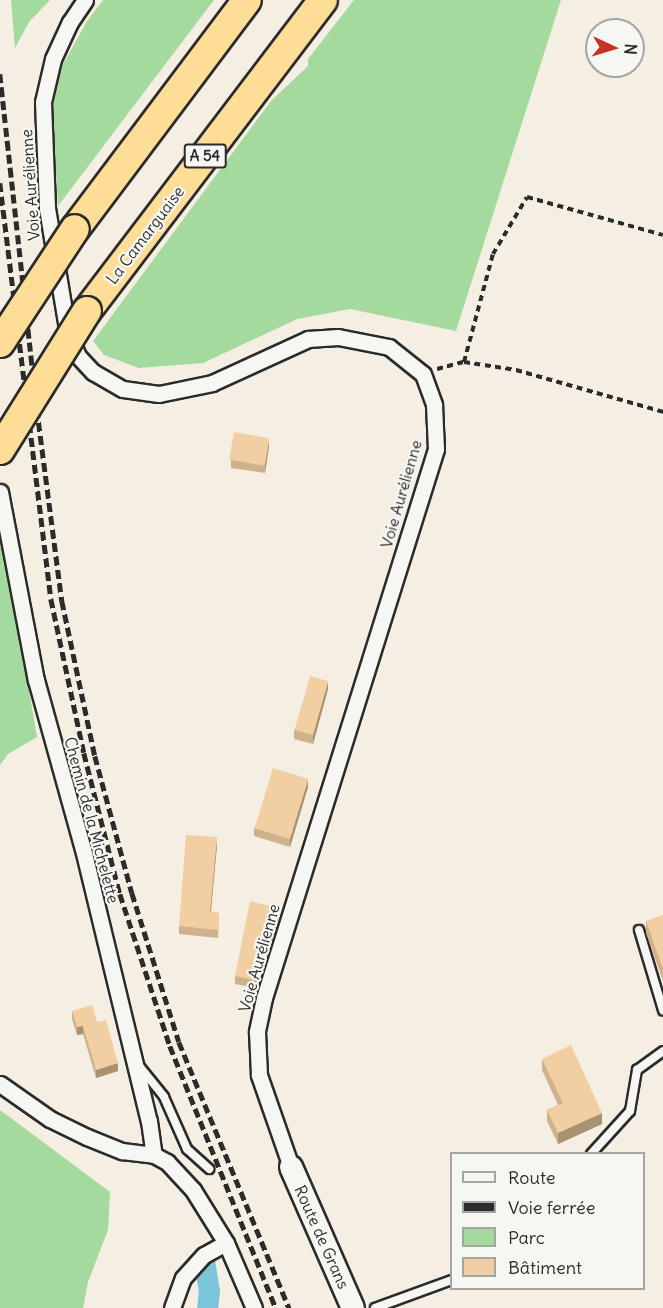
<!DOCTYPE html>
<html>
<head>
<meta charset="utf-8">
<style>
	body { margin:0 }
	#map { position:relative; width:663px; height:1308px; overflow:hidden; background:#f5eee2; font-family:Delius,sans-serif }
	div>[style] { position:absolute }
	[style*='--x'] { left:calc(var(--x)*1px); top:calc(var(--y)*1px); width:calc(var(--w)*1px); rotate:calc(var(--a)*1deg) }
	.green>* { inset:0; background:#a4da9e }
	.canal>* { height:21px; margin:-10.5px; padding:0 10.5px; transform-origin:10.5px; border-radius:10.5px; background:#7ac5da }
	.path>* { height:4px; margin-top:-2px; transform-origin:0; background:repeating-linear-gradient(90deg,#2b2b2b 0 6px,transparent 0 10.5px) }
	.roads { filter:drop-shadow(2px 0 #2b2b2b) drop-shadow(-2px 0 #2b2b2b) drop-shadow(0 2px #2b2b2b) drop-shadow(0 -2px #2b2b2b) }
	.lane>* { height:8px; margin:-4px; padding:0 4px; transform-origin:4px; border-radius:4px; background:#f6f6f2 }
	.street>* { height:15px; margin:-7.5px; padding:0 7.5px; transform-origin:7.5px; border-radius:7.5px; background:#f6f6f2 }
	.secondary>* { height:22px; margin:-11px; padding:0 11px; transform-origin:11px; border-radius:11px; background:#f6f6f2 }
	.highway>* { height:28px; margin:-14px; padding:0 14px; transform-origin:14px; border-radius:14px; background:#fedd96 }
	.rail>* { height:4.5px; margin-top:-2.25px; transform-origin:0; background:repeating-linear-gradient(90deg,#2b2b2b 0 9px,transparent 0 13.5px) }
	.bridges { filter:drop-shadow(2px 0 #2b2b2b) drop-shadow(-2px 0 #2b2b2b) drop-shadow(0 2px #2b2b2b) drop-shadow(0 -2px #2b2b2b) }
	.highway-bridge>* { height:28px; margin:-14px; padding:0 14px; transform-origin:14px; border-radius:14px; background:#fedd96 }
	.wall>* { inset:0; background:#cfb28b }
	.shaded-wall>* { inset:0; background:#a99171 }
	.building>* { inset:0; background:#f1cfa2; transform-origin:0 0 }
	span { translate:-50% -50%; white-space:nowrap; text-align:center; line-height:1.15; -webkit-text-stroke:4.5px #f6f6f2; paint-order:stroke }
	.shield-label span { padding:2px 4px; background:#f6f6f2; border:2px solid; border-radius:4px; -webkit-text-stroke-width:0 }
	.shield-label { font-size:15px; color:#2b2b2b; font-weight:700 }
	.street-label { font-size:16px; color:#2b2b2b }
	.legend { position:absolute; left:450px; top:1152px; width:195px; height:138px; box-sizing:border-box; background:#f6f6f2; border:2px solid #a5a5a2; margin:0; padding:8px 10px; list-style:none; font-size:18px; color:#2b2b2b }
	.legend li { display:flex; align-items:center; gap:12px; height:30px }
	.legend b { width:30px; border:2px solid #a5a5a2 }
	.north { position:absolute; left:585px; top:18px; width:60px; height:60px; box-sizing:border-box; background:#f6f6f2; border:2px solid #a5a5a2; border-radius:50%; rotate:94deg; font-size:16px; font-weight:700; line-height:24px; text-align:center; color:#2b2b2b }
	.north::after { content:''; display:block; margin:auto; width:21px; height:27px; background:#c8321e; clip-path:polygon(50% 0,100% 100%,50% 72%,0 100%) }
</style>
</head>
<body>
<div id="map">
	<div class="green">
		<i style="clip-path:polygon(11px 0,50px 0,29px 22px,15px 48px)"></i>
		<i style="clip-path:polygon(103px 0,214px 0,58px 206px,52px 111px,61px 68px,87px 21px)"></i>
		<i style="clip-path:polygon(354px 0,561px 0,456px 331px,350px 309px,297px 319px,203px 363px,139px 368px,104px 355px,93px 341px,271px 101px,308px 66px,308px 59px)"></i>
		<i style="clip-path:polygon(0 521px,37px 737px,8px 754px,0 765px)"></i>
		<i style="clip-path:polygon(0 1110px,110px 1192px,108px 1230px,88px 1282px,83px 1308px,0 1308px)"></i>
	</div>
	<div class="canal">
		<i style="--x:204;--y:1260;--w:30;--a:81"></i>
		<i style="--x:209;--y:1290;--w:18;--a:96"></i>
	</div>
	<div class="path">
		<i style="--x:464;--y:362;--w:53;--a:8.7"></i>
		<i style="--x:516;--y:370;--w:153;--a:15.9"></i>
		<i style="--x:437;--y:369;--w:28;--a:-15"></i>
		<i style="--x:464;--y:362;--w:112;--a:-75"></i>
		<i style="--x:493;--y:254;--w:66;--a:-59.2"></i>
		<i style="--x:527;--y:197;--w:141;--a:15.6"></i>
	</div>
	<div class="roads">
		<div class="lane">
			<i style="--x:639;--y:930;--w:84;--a:73.3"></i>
			<i style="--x:140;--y:1067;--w:38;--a:51"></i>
			<i style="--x:164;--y:1097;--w:57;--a:66.1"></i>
			<i style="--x:187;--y:1149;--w:30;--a:42"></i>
			<i style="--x:591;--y:1154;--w:58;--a:-47.8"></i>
			<i style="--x:630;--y:1111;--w:42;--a:-80.3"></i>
			<i style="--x:637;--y:1070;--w:32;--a:-36"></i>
			<i style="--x:375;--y:1308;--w:82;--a:-20"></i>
		</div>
		<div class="street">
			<i style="--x:85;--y:0;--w:27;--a:124"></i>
			<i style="--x:70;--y:22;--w:41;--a:114.7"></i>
			<i style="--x:53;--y:59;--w:44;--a:103.1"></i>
			<i style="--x:43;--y:102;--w:106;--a:87.8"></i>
			<i style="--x:47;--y:208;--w:123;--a:80.6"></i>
			<i style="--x:67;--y:329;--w:29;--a:68"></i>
			<i style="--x:78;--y:356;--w:22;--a:47"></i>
			<i style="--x:93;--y:372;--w:34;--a:30"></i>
			<i style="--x:123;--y:389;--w:36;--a:8"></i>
			<i style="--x:159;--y:394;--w:54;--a:-11.7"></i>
			<i style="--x:212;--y:383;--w:106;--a:-24.6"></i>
			<i style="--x:308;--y:339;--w:30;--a:-4"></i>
			<i style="--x:338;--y:337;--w:52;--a:11.1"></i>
			<i style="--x:389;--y:347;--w:43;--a:38.5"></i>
			<i style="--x:423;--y:374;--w:33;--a:70"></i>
			<i style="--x:434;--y:405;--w:44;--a:87.4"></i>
			<i style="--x:436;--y:449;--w:575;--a:107.4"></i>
			<i style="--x:264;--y:998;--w:35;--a:102"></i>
			<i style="--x:257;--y:1032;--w:43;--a:87.3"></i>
			<i style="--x:259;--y:1075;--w:97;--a:70.8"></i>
			<i style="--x:0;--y:492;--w:191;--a:79.2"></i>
			<i style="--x:36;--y:680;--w:175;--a:74.5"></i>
			<i style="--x:83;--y:849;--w:280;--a:76.4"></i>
			<i style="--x:149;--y:1121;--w:34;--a:82"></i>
			<i style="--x:0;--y:1084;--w:61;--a:35"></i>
			<i style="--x:50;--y:1119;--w:41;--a:25.9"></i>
			<i style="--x:87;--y:1137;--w:38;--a:22"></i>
			<i style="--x:122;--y:1151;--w:32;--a:7"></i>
			<i style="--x:154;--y:1155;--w:15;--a:28"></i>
			<i style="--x:167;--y:1162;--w:38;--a:47"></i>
			<i style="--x:193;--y:1190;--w:62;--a:58.1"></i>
			<i style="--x:226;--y:1243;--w:71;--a:66.7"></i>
			<i style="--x:172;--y:1308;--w:32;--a:-70"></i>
			<i style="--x:183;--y:1278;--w:31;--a:-48"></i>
			<i style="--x:204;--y:1255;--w:25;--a:-29"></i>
		</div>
		<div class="secondary">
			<i style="--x:291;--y:1167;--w:154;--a:66.3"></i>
		</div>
		<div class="highway">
			<i style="--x:75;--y:229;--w:286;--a:-53.1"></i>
			<i style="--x:87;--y:311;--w:390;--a:-52.8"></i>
		</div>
	</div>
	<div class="rail">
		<i style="--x:0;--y:74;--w:337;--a:83.7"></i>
		<i style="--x:37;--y:409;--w:194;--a:82.6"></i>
		<i style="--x:62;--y:601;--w:158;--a:78"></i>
		<i style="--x:95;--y:756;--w:142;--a:74.9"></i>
		<i style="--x:132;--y:893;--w:156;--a:72.5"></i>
		<i style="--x:179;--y:1042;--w:288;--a:67.5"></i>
		<i style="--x:0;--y:183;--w:419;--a:83"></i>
		<i style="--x:51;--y:599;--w:157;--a:77.9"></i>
		<i style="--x:84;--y:753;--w:146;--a:75.7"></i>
		<i style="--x:120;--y:894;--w:160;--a:71.8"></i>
		<i style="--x:170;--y:1046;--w:283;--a:68"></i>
	</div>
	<div class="bridges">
		<div class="highway-bridge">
			<i style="--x:0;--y:343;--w:136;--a:-56.7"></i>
			<i style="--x:0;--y:450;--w:164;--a:-58"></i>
		</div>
	</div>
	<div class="wall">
		<i style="clip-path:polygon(269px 446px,265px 473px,231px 468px,231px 460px)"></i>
		<i style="clip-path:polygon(328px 689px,313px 744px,294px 739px,294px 730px)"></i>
		<i style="clip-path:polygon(308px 787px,290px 847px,254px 836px,254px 828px)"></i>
		<i style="clip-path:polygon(217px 845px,211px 912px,219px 913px,218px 938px,179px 934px,179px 926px)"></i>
		<i style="clip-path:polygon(663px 915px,663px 981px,646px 933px,646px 921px)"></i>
		<i style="clip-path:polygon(278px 917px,271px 944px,265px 943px,255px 988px,235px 984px,235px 976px)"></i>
		<i style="clip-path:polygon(72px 1011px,97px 1022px,118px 1071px,96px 1078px,83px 1034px,77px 1035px,72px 1019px)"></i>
		<i style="clip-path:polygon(542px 1059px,602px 1124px,558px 1144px,547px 1121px,547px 1110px,558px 1105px,542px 1070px)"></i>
	</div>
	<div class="shaded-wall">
		<i style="clip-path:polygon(269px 438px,269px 446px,265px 473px,265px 465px)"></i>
		<i style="clip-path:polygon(328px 681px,328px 689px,313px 744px,313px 736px)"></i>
		<i style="clip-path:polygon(308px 779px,308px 787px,290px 847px,290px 838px)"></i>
		<i style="clip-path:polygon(217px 837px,217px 845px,210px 919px,210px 912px)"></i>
		<i style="clip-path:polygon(278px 908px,278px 917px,271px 944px,271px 936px)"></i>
		<i style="clip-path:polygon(265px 935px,265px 943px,255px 988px,255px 980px)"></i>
		<i style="clip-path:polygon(83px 1026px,83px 1034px,77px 1035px,77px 1027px)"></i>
		<i style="clip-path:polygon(118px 1063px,118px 1071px,96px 1078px,96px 1070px)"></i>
		<i style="clip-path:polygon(602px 1113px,602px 1124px,558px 1144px,558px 1133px)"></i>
	</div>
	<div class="building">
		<i style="left:234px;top:432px;width:36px;height:28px;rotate:10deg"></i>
		<i style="left:310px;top:676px;width:19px;height:56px;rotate:16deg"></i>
		<i style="left:273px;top:768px;width:37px;height:63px;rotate:17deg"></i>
		<i style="clip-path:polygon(186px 835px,217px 837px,210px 912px,219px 913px,218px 930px,179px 926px)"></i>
		<i style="clip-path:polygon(250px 901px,278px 908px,271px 936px,265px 935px,255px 980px,235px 976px)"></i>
		<i style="clip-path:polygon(663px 915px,663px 969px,646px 921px)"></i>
		<i style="clip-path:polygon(92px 1005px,97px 1022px,106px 1020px,118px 1063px,96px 1070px,83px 1026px,77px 1027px,72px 1011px)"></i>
		<i style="clip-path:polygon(571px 1045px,602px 1113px,558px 1133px,547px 1110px,563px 1103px,542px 1059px)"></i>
	</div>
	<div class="shield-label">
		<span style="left:205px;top:156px">A 54</span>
	</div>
	<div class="street-label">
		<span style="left:30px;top:185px;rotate:-94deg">Voie Aurélienne</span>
		<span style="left:145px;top:235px;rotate:-53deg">La Camarguaise</span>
		<span style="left:401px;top:494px;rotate:-74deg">Voie Aurélienne</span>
		<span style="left:92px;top:820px;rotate:75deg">Chemin de la Michelette</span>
		<span style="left:259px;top:958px;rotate:-74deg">Voie Aurélienne</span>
		<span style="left:322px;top:1237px;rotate:66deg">Route de Grans</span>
	</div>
	<ul class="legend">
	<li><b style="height:8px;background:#f6f6f2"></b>Route</li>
	<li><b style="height:8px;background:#2b2b2b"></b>Voie ferrée</li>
	<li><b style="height:16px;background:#a4da9e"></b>Parc</li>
	<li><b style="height:16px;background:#f1cfa2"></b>Bâtiment</li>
	</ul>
	<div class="north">N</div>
</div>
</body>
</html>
